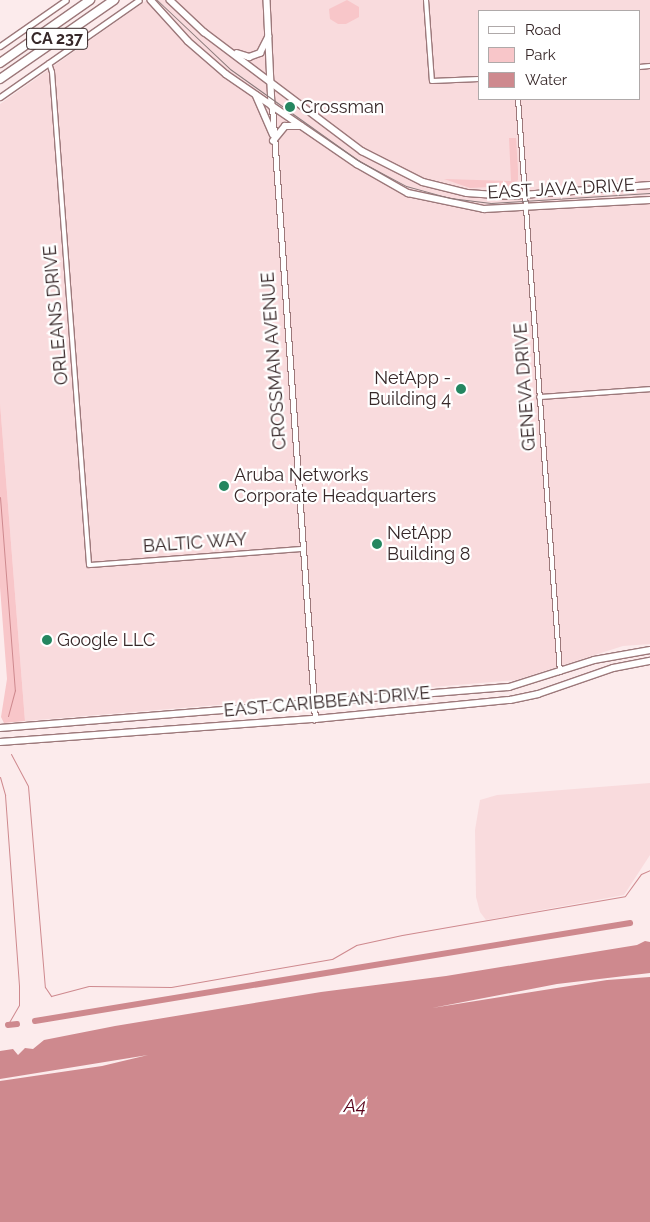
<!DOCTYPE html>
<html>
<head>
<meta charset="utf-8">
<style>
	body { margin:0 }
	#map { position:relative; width:650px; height:1222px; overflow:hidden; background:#fcebec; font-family:Raleway,sans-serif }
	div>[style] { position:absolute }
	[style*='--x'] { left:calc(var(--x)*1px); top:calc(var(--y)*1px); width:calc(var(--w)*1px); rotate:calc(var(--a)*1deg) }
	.built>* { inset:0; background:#f9dbdd }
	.green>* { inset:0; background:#f8c6c9 }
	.water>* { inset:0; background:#ce898e }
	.stream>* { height:1px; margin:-0.5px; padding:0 0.5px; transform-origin:0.5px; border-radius:0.5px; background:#ce898e }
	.canal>* { height:5.5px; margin:-2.75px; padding:0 2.75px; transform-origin:2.75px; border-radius:2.75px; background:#ce898e }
	.roads { filter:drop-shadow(1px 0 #9c787a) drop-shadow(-1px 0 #9c787a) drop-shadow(0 1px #9c787a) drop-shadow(0 -1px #9c787a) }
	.minor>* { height:4px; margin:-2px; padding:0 2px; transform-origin:2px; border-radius:2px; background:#fff }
	.tertiary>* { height:5px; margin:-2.5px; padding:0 2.5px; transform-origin:2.5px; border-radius:2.5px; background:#fff }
	.secondary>* { height:5.5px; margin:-2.75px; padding:0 2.75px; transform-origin:2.75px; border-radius:2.75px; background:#fff }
	.primary>* { height:6px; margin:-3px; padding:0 3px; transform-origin:3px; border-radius:3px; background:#fff }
	.motorway>* { height:8px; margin:-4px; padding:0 4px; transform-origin:4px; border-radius:4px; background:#fff }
	.tram>* { height:1px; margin:-0.5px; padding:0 0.5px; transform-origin:0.5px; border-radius:0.5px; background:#8b7b7c }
	.dots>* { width:14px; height:14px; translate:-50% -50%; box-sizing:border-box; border:2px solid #fff; border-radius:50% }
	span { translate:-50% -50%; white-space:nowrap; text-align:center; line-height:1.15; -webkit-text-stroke:4.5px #fff; paint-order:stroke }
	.shield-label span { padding:1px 4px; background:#fff; border:1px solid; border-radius:4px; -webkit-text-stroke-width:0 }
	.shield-label { font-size:16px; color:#372829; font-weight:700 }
	.poi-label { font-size:18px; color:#372829 }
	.left { translate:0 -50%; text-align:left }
	.right { translate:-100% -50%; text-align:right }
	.street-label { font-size:18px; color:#372829 }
	.water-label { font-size:19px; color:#59031a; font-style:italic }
	.legend { position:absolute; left:478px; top:10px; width:162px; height:90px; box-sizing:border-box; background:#fff; border:1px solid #afa9a9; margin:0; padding:6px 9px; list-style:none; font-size:15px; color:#372829 }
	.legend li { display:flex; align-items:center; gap:10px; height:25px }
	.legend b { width:25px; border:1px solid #afa9a9 }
</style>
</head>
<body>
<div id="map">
	<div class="built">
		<i style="clip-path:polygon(evenodd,147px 0,650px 0,650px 644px,623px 646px,516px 680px,25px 721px,0 403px,0 104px,147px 0,479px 11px,639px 11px,639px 99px,479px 99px,479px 11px)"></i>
		<i style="clip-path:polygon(650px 783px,650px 855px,624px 895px,486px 920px,480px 912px,476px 897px,475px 830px,480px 800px,497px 795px)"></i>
	</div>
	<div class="green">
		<i style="clip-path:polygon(347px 0,359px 7px,359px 17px,346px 24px,338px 24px,330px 19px,329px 9px)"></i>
		<i style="clip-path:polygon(509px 138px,516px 138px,518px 170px,518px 180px,512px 186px,470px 188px,444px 179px,511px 181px)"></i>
		<i style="clip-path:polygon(0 403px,25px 721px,4px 723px,1px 717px,7px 679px,0 587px)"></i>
	</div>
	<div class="water">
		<i style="clip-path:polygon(645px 941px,650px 942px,650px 973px,557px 984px,432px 1008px,607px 980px,650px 977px,650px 1222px,0 1222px,0 1081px,102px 1066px,148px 1055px,0 1079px,0 1051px,13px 1049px,18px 1055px,25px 1048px,33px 1049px,44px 1040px,115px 1026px,321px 992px,446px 976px,637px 945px)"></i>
	</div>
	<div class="stream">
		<i style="--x:0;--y:497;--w:194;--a:85.6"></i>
		<i style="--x:15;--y:690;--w:27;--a:105"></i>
		<i style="--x:11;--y:754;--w:36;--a:62"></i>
		<i style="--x:28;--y:786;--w:202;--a:85.2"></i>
		<i style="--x:45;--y:987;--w:11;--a:56"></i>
		<i style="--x:51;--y:996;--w:39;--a:-15"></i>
		<i style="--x:89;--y:986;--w:82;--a:0.7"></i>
		<i style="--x:171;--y:987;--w:163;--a:-9.9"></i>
		<i style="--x:332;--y:959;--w:28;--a:-30"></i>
		<i style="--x:356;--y:945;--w:47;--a:-12.3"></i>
		<i style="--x:402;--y:935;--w:226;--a:-9.9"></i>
		<i style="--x:625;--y:896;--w:27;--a:-54"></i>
		<i style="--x:641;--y:874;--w:10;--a:-24"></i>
		<i style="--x:0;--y:777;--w:19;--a:74"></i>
		<i style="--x:5;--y:795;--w:192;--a:85.8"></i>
		<i style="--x:19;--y:986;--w:19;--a:90"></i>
		<i style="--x:19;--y:1005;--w:24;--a:120"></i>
	</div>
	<div class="canal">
		<i style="--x:35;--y:1021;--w:603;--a:-9.35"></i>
		<i style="--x:8;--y:1025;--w:9;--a:-6"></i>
	</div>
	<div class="roads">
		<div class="minor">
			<i style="--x:426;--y:0;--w:81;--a:85.8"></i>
			<i style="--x:432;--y:81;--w:47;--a:-2.4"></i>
			<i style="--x:49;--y:63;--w:9;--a:72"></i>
			<i style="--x:52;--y:72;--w:494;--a:85.7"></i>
			<i style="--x:89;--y:565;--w:214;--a:-4.3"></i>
			<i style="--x:639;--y:67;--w:11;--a:-5"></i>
			<i style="--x:518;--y:99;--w:575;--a:85.81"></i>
			<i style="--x:539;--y:397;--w:111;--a:-4.1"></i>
		</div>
		<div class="tertiary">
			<i style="--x:0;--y:46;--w:80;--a:-34.9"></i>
			<i style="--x:0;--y:97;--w:169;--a:-34.9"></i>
			<i style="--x:272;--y:106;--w:615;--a:85.99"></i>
		</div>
		<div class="secondary">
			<i style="--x:151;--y:0;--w:55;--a:47.9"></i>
			<i style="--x:188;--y:41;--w:50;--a:41"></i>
			<i style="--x:226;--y:74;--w:159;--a:34.5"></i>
			<i style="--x:357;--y:164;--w:59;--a:29.6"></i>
			<i style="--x:408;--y:193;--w:78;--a:11.9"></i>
			<i style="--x:484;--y:209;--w:166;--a:-3.1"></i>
			<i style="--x:170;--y:0;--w:47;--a:43.3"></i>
			<i style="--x:204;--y:32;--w:198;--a:37"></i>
			<i style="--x:362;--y:151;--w:68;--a:26.9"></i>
			<i style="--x:423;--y:182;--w:45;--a:14"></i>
			<i style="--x:467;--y:193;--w:43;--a:4"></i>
			<i style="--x:510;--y:196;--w:140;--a:-4.5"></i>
			<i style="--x:267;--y:0;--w:106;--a:87.3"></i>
			<i style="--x:237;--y:53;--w:13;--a:18"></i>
			<i style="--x:249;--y:57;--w:12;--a:-20"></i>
			<i style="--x:260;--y:53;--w:18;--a:-63"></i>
			<i style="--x:256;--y:95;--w:43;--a:66.4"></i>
			<i style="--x:273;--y:141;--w:19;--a:-51"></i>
			<i style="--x:285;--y:126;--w:16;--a:0"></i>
		</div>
		<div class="primary">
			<i style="--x:0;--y:728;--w:511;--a:-4.61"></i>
			<i style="--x:509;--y:687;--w:89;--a:-17.6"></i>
			<i style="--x:594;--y:660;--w:57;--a:-10.1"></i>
			<i style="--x:0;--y:742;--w:316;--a:-4.2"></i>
			<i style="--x:315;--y:719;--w:196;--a:-5.6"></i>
			<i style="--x:510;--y:700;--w:29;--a:-12"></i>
			<i style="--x:538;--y:694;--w:79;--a:-19.1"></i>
			<i style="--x:613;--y:668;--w:38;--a:-11"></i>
		</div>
		<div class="motorway">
			<i style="--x:0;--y:63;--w:110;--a:-35"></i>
			<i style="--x:0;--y:79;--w:139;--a:-34.7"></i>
		</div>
	</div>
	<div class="tram">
		<i style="--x:157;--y:0;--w:100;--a:43.4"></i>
		<i style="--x:230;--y:69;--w:158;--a:35.5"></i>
		<i style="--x:359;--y:161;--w:53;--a:28"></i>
		<i style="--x:406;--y:186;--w:46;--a:15.3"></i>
		<i style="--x:450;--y:198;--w:41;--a:7"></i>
		<i style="--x:491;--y:203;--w:159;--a:-3.6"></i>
	</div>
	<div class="dots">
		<i style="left:290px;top:107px;background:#248660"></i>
		<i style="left:461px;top:389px;background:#248660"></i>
		<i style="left:224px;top:486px;background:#248660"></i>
		<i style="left:377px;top:544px;background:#248660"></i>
		<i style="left:47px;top:640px;background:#248660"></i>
	</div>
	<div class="shield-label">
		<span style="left:57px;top:39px">CA 237</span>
	</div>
	<div class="poi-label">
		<span class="left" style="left:301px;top:107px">Crossman</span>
		<span class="right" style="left:451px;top:389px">NetApp -<br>Building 4</span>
		<span class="left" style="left:234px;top:486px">Aruba Networks<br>Corporate Headquarters</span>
		<span class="left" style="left:387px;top:544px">NetApp<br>Building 8</span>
		<span class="left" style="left:57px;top:640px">Google LLC</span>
	</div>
	<div class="street-label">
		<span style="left:561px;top:189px;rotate:-3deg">EAST JAVA DRIVE</span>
		<span style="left:56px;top:315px;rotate:-95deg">ORLEANS DRIVE</span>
		<span style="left:274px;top:361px;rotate:-94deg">CROSSMAN AVENUE</span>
		<span style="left:525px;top:387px;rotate:-94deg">GENEVA DRIVE</span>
		<span style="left:195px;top:543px;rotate:-4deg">BALTIC WAY</span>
		<span style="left:327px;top:702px;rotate:-5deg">EAST CARIBBEAN DRIVE</span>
	</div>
	<div class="water-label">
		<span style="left:355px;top:1106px">A4</span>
	</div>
	<ul class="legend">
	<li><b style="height:6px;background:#fff"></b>Road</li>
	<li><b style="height:14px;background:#f8c6c9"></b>Park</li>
	<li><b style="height:14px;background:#ce898e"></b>Water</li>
	</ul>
</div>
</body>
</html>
